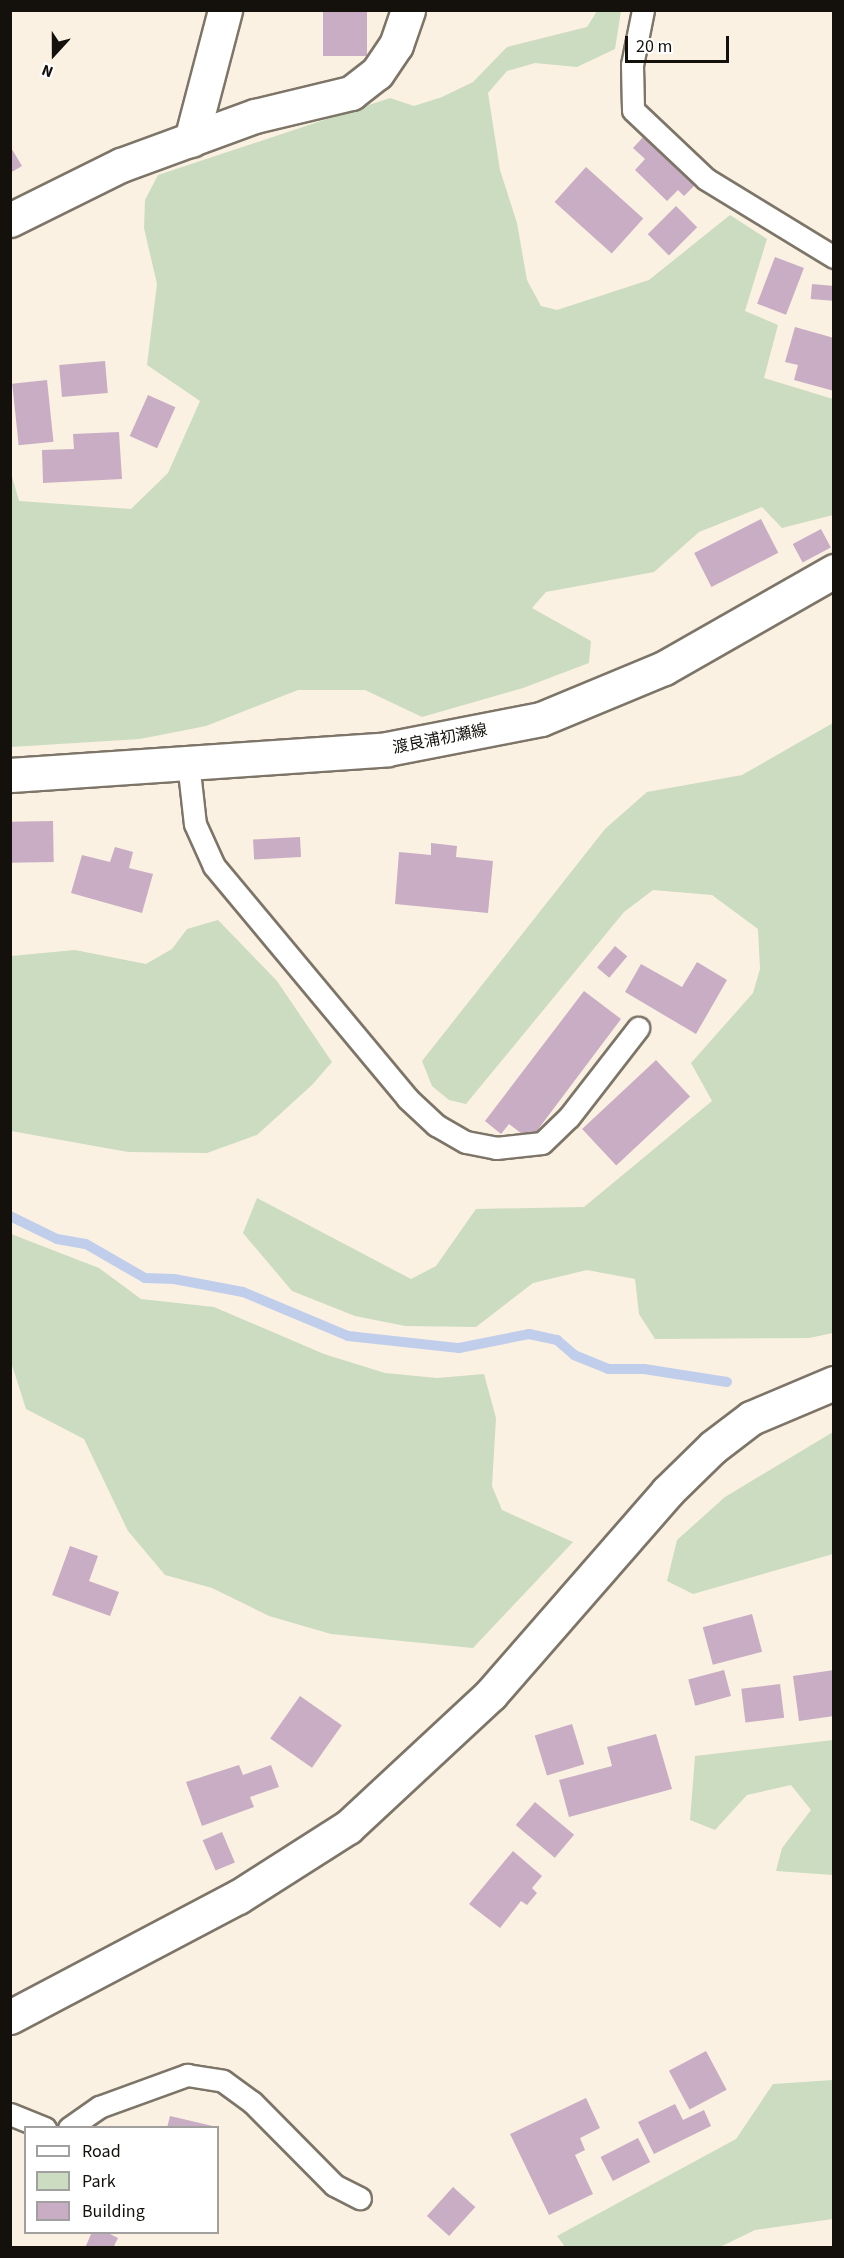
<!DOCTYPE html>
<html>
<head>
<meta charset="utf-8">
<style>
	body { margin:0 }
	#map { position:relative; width:844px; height:2258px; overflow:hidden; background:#faf1e2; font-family:"Source Sans 3","Noto Sans JP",sans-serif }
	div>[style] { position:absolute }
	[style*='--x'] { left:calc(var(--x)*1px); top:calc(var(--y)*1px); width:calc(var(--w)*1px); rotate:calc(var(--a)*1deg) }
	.green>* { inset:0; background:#ccdcc0 }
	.stream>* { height:10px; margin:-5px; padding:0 5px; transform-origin:5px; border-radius:5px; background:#c0ceec }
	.building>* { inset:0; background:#c9adc4; transform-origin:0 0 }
	.roads { filter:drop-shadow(2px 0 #7d7568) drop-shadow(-2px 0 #7d7568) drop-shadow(0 2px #7d7568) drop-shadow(0 -2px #7d7568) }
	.service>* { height:21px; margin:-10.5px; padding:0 10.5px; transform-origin:10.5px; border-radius:10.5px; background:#fff }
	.minor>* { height:33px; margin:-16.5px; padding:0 16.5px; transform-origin:16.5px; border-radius:16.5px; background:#fff }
	.tertiary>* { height:33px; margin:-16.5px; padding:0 16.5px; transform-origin:16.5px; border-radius:16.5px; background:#fff }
	.secondary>* { height:33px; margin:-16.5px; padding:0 16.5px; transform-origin:16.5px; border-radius:16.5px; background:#fff }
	span { translate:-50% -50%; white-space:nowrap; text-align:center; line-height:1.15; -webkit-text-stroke:4.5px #fff; paint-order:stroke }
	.street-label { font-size:16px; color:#14110c }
	.frame { position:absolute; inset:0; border:12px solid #14110c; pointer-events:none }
	.legend { position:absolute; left:24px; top:2126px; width:195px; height:108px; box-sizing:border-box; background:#fff; border:2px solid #a1a09e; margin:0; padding:8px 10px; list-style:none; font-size:18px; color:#14110c }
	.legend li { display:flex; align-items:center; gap:12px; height:30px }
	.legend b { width:30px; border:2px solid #a1a09e }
	.north { position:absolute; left:24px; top:24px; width:60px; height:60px; -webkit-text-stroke:4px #fff; paint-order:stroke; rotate:201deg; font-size:16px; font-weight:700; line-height:24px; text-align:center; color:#14110c }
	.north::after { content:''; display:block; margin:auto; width:21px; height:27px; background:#14110c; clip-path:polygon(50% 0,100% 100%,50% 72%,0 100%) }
	.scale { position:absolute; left:625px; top:36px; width:104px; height:27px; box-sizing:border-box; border:3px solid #14110c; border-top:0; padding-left:8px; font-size:18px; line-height:21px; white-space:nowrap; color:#14110c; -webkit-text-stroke:4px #fff; paint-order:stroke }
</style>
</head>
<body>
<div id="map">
	<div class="green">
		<i style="clip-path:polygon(597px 11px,621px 11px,615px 49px,577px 67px,535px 63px,507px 71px,488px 93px,500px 170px,517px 223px,527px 280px,541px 306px,557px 310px,649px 280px,730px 215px,767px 239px,745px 311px,778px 325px,764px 378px,833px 399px,833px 515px,782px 528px,762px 507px,699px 532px,654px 572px,546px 592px,532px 608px,591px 641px,589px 663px,523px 688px,422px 717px,365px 690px,298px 690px,206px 726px,140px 739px,11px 747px,11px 473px,19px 501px,131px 509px,168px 473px,200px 401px,147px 365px,157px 284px,144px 228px,145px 200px,158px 175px,390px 98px,414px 106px,442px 97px,473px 82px,507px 47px,587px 27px)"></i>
		<i style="clip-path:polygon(833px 723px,833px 1333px,809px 1338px,655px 1339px,639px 1314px,635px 1279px,587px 1270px,533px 1283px,476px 1327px,405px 1326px,355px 1316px,292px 1291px,243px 1233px,257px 1198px,411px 1279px,436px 1266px,476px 1209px,584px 1207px,712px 1101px,691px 1063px,753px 993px,760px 969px,758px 929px,712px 895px,653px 890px,624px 912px,466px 1104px,449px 1100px,432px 1086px,422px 1061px,605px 829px,647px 792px,742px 775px)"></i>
		<i style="clip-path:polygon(218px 920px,277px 981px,332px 1062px,312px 1085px,257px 1135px,207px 1153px,128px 1152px,11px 1131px,11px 956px,75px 950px,146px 964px,172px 949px,187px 929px)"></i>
		<i style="clip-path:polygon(11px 1234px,99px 1268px,141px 1299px,214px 1307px,324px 1354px,385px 1373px,437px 1378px,484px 1374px,496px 1418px,492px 1486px,502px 1510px,573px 1542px,473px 1648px,331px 1634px,269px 1616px,212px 1588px,165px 1575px,128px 1531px,84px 1439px,26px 1409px,11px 1362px)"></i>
		<i style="clip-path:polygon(833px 1432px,833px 1554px,693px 1594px,667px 1581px,677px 1540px,725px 1497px)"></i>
		<i style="clip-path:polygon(833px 1740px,833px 1875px,776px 1871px,782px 1848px,811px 1810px,791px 1785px,747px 1795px,715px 1830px,690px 1820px,695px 1756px)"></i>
		<i style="clip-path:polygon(833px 2080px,833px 2219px,755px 2230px,720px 2247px,565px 2247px,557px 2236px,736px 2139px,773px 2084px)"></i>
	</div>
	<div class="stream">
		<i style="--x:10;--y:1216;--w:52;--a:26.1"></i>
		<i style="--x:57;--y:1239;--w:29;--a:10"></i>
		<i style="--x:86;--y:1244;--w:68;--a:30"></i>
		<i style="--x:145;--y:1278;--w:29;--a:2"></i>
		<i style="--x:174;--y:1279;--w:70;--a:10.7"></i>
		<i style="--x:243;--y:1292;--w:114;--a:22.7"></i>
		<i style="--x:348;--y:1336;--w:112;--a:6.2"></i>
		<i style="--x:459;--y:1348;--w:71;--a:-11.3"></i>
		<i style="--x:529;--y:1334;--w:29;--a:12"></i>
		<i style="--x:557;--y:1340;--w:23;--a:41"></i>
		<i style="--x:574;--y:1355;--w:37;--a:22"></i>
		<i style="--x:608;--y:1369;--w:36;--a:0"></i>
		<i style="--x:644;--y:1369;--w:84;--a:8.9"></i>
	</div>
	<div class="building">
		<i style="left:323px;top:10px;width:44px;height:46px"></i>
		<i style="clip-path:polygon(644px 136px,696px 184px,684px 196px,678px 190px,667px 201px,635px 170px,645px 159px,633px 148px)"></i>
		<i style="clip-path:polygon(10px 146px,22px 166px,10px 173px)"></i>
		<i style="left:586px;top:167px;width:77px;height:47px;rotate:42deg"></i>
		<i style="left:676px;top:206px;width:30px;height:40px;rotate:45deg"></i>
		<i style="left:775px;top:257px;width:31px;height:50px;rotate:21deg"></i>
		<i style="left:812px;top:284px;width:22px;height:15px;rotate:5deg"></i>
		<i style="clip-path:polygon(795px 327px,834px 338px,834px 391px,794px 380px,798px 365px,785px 362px)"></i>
		<i style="left:105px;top:361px;width:32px;height:46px;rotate:85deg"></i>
		<i style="left:47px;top:380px;width:62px;height:35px;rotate:84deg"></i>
		<i style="left:148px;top:395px;width:30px;height:45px;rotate:24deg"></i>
		<i style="clip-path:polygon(119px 432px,122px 479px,43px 483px,42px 450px,74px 449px,73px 434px)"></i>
		<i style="left:761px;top:519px;width:38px;height:75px;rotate:63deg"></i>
		<i style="left:821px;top:529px;width:21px;height:32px;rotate:62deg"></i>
		<i style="left:53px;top:821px;width:41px;height:43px;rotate:89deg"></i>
		<i style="left:300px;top:837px;width:20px;height:47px;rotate:87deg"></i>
		<i style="clip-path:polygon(431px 843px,457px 846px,456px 857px,493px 861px,488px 913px,395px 904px,399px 852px,431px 855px)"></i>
		<i style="clip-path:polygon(115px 847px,133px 852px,129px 868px,153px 874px,142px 913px,71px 893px,82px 855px,110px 862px)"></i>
		<i style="left:615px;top:946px;width:16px;height:28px;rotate:40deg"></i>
		<i style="clip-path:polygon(697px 962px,727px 980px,696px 1034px,625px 992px,641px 964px,682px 987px)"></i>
		<i style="clip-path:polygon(584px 991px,621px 1019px,530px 1140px,509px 1124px,501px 1134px,485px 1121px)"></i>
		<i style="left:656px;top:1060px;width:50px;height:101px;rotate:47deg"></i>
		<i style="clip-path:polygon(70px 1546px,98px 1556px,89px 1581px,119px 1592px,110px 1616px,52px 1595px)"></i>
		<i style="left:752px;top:1614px;width:39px;height:51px;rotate:75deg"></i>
		<i style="left:724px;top:1670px;width:27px;height:37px;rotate:75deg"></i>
		<i style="clip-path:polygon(834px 1670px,834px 1716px,799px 1721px,793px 1676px)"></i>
		<i style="left:780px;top:1684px;width:34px;height:39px;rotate:83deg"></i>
		<i style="left:300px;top:1696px;width:51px;height:52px;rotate:35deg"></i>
		<i style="left:572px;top:1724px;width:42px;height:39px;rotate:73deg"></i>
		<i style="clip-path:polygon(656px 1734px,672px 1789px,569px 1817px,559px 1780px,612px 1766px,607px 1747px)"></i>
		<i style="clip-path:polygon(239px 1765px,243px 1775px,271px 1765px,279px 1787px,250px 1797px,254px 1807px,202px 1826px,186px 1782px)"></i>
		<i style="left:535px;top:1802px;width:51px;height:30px;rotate:40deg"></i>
		<i style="left:222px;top:1832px;width:33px;height:21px;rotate:67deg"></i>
		<i style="clip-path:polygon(513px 1851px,542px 1876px,532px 1888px,537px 1893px,527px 1905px,521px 1901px,500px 1928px,469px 1904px)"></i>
		<i style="left:706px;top:2051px;width:44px;height:42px;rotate:62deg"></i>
		<i style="clip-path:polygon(586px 2098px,600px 2128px,580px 2138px,585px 2150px,575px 2155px,593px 2194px,549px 2215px,510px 2134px)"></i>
		<i style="clip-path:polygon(675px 2104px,683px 2120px,704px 2110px,711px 2126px,654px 2154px,638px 2122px)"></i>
		<i style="clip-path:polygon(170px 2116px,217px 2127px,217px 2128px,167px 2128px)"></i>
		<i style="left:638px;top:2138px;width:27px;height:42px;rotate:63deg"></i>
		<i style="left:453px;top:2187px;width:30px;height:39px;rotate:42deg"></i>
		<i style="clip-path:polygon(92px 2232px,106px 2232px,118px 2238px,113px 2248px,85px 2248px)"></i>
	</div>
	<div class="roads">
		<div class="service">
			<i style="--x:643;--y:10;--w:56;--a:101.3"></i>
			<i style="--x:632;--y:65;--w:45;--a:88.7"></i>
			<i style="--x:633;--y:110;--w:100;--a:43.4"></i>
			<i style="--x:706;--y:179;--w:150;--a:31.4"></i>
			<i style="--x:188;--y:762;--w:62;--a:83.6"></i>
			<i style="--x:195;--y:824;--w:46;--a:65.7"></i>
			<i style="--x:214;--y:866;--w:302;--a:50.2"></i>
			<i style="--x:407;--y:1098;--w:40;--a:43"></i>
			<i style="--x:436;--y:1125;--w:34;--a:30"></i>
			<i style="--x:466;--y:1142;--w:31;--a:11"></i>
			<i style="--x:496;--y:1148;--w:46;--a:-6.2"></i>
			<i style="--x:542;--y:1143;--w:37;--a:-44"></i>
			<i style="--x:569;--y:1117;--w:113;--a:-52.2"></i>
			<i style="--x:10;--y:2114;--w:38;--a:22"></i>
			<i style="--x:69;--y:2128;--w:37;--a:-35"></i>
			<i style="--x:99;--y:2107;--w:94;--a:-20"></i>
			<i style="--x:187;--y:2075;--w:36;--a:9"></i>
			<i style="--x:223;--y:2081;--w:36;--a:36"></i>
			<i style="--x:252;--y:2102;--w:117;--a:45.3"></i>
			<i style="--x:334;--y:2185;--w:29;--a:27"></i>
		</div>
		<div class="minor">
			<i style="--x:191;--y:140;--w:134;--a:-75.3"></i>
			<i style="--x:10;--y:220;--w:124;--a:-26.4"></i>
			<i style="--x:121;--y:165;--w:143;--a:-20.1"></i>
			<i style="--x:255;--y:116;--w:99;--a:-13.5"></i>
			<i style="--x:351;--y:93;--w:33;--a:-38"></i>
			<i style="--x:377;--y:73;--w:34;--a:-56"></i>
			<i style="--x:396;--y:45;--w:37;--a:-71"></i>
		</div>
		<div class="tertiary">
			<i style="--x:10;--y:2017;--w:258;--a:-27.8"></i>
			<i style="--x:238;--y:1897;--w:130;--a:-32.5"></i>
			<i style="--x:348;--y:1827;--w:195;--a:-42.9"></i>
			<i style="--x:491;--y:1694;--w:268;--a:-48.9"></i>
			<i style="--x:667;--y:1492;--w:64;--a:-44.4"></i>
			<i style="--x:713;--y:1447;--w:48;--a:-37.3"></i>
			<i style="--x:751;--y:1418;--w:90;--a:-22.9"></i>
		</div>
		<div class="secondary">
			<i style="--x:10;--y:775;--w:378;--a:-3.9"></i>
			<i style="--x:387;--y:749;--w:157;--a:-11"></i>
			<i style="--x:541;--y:719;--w:133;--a:-22.5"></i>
			<i style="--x:664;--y:668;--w:196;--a:-29.7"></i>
		</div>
	</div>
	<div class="street-label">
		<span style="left:440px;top:739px;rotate:-11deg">渡良浦初瀬線</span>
	</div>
	<div class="frame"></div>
	<ul class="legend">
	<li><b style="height:8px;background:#fff"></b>Road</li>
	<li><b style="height:16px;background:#ccdcc0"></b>Park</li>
	<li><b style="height:16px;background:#c9adc4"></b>Building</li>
	</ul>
	<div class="north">N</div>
	<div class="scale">20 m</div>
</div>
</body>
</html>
